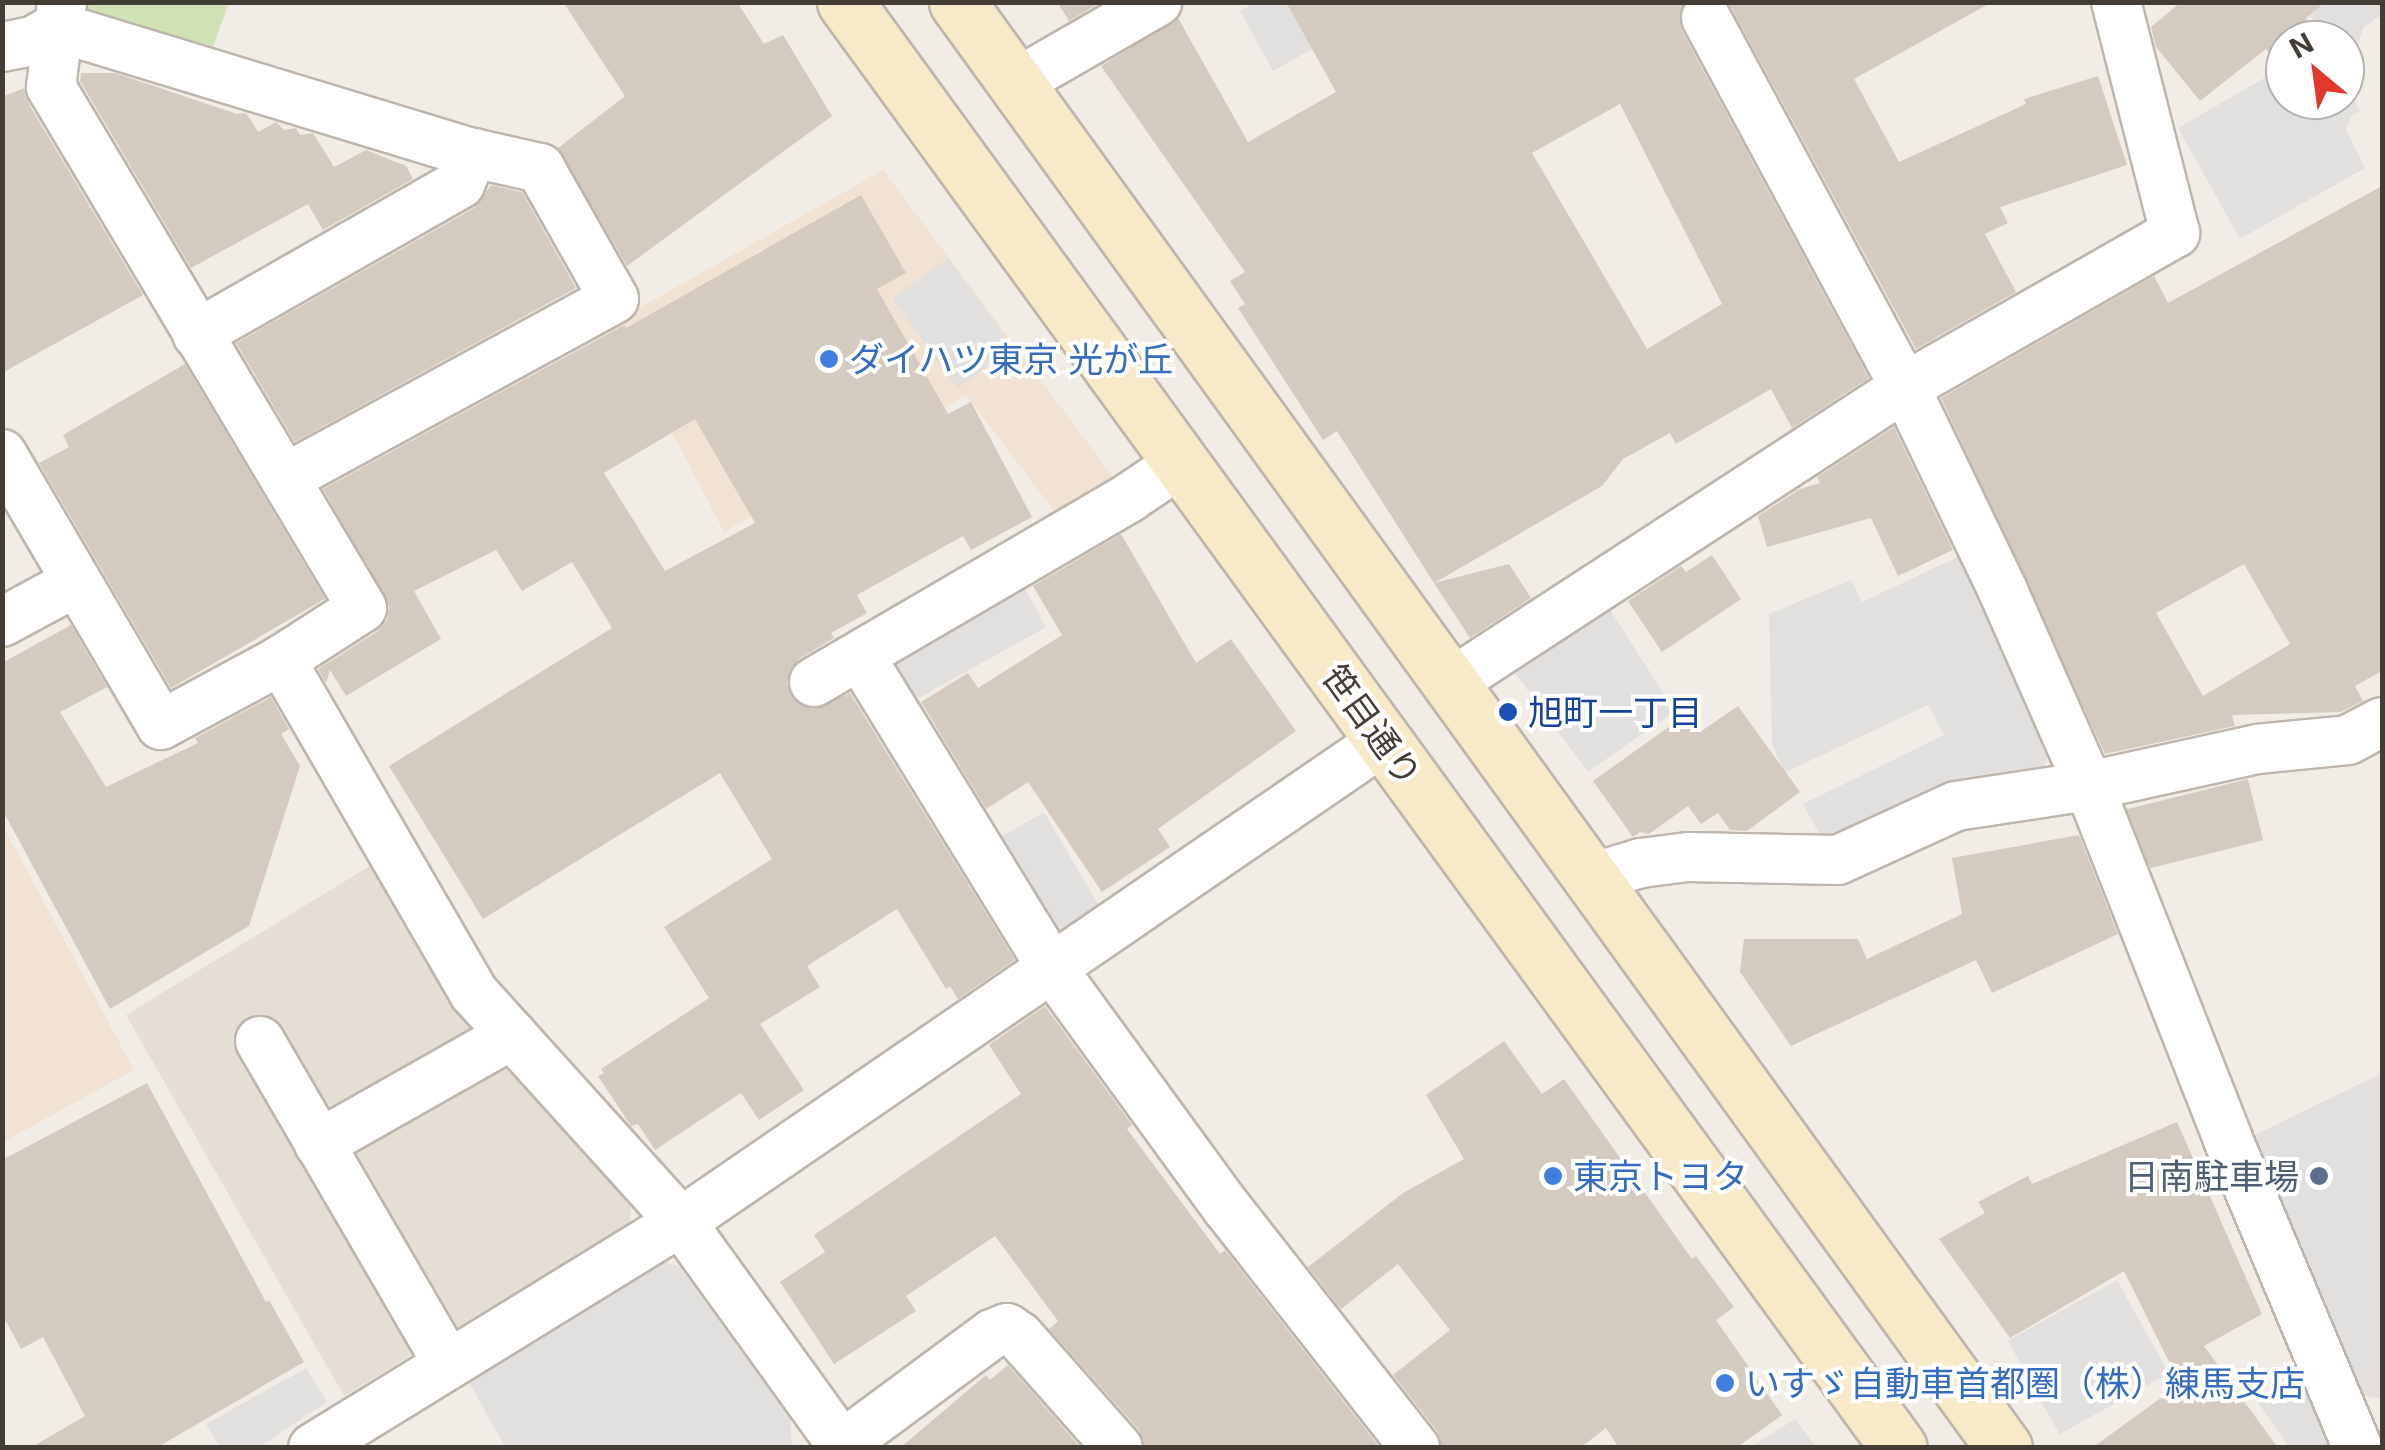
<!DOCTYPE html>
<html>
<head>
<meta charset="utf-8">
<style>
	body { margin:0 }
	#map { position:relative; width:2385px; height:1450px; overflow:hidden; background:#f1ede6; font-family:Inter,"Noto Sans JP",sans-serif }
	div>[style] { position:absolute }
	[style*='--x'] { left:calc(var(--x)*1px); top:calc(var(--y)*1px); width:calc(var(--w)*1px); rotate:calc(var(--a)*1deg) }
	.residential>* { inset:0; background:#e4ded5 }
	.commercial>* { inset:0; background:#f1e2d3 }
	.green>* { inset:0; background:#d0e1b3 }
	.parking>* { inset:0; background:#e2e0de; transform-origin:0 0 }
	.building>* { inset:0; background:#d4cac0; transform-origin:0 0 }
	.roads { filter:drop-shadow(2px 0 #beb6ad) drop-shadow(-2px 0 #beb6ad) drop-shadow(0 2px #beb6ad) drop-shadow(0 -2px #beb6ad) }
	.street>* { height:48px; margin:-24px; padding:0 24px; transform-origin:24px; border-radius:24px; background:#fff }
	.secondary>* { height:55px; margin:-27.5px; padding:0 27.5px; transform-origin:27.5px; border-radius:27.5px; background:#f8e9c9 }
	.dots>* { width:28px; height:28px; translate:-50% -50%; box-sizing:border-box; border:5px solid #fff; border-radius:50% }
	span { translate:-50% -50%; white-space:nowrap; text-align:center; line-height:1.15; -webkit-text-stroke:8px #fff; paint-order:stroke }
	.shop-label { font-size:35px; color:#366cbe }
	.left { translate:0 -50%; text-align:left }
	.transit-label { font-size:35px; color:#164399 }
	.street-label { font-size:35px; color:#433d36 }
	.service-label { font-size:35px; color:#4e5e75 }
	.right { translate:-100% -50%; text-align:right }
	.frame { position:absolute; inset:0; border:5px solid #433d36; pointer-events:none }
	.north { position:absolute; left:2265px; top:20px; width:100px; height:100px; box-sizing:border-box; background:#fff; border:2px solid #b4b1af; border-radius:50%; rotate:331deg; font-size:28px; font-weight:700; line-height:40px; text-align:center; color:#433d36 }
	.north::after { content:''; display:block; margin:auto; width:35px; height:45px; background:#e1392d; clip-path:polygon(50% 0,100% 100%,50% 72%,0 100%) }
</style>
</head>
<body>
<div id="map">
	<div class="residential">
		<i style="clip-path:polygon(373px 864px,631px 1199px,630px 1223px,344px 1396px,126px 1015px)"></i>
	</div>
	<div class="commercial">
		<i style="clip-path:polygon(883px 170px,1117px 482px,1061px 520px,966px 395px,724px 532px,615px 322px)"></i>
		<i style="clip-path:polygon(2px 824px,134px 1070px,3px 1142px,2px 1142px)"></i>
	</div>
	<div class="green">
		<i style="clip-path:polygon(83px 3px,229px 3px,213px 46px,93px 17px)"></i>
	</div>
	<div class="parking">
		<i style="clip-path:polygon(1255px 3px,1394px 3px,1273px 71px,1240px 11px)"></i>
		<i style="clip-path:polygon(2301px 3px,2382px 3px,2382px 14px,2363px 28px,2345px 87px,2345px 40px,2329px 40px)"></i>
		<i style="clip-path:polygon(2285px 66px,2285px 100px,2345px 100px,2345px 87px,2360px 111px,2351px 116px,2346px 130px,2365px 168px,2240px 239px,2178px 128px)"></i>
		<i style="left:948px;top:258px;width:111px;height:69px;rotate:54deg"></i>
		<i style="clip-path:polygon(1964px 554px,2055px 743px,2042px 770px,1824px 842px,1803px 804px,1944px 735px,1928px 705px,1784px 773px,1772px 743px,1769px 614px,1851px 580px,1862px 602px)"></i>
		<i style="left:1020px;top:580px;width:54px;height:161px;rotate:61deg"></i>
		<i style="clip-path:polygon(1603px 599px,1675px 711px,1588px 772px,1515px 673px,1525px 667px,1518px 656px)"></i>
		<i style="clip-path:polygon(1044px 812px,1101px 909px,1064px 928px,1039px 922px,993px 842px)"></i>
		<i style="clip-path:polygon(2382px 1073px,2382px 1395px,2378px 1398px,2351px 1394px,2246px 1156px,2255px 1135px)"></i>
		<i style="clip-path:polygon(651px 1259px,679px 1266px,790px 1419px,792px 1447px,505px 1447px,464px 1373px)"></i>
		<i style="left:2117px;top:1280px;width:107px;height:125px;rotate:61deg"></i>
		<i style="clip-path:polygon(2313px 1365px,2350px 1447px,2289px 1447px,2259px 1404px)"></i>
		<i style="clip-path:polygon(306px 1368px,327px 1402px,259px 1447px,220px 1447px,206px 1424px)"></i>
		<i style="clip-path:polygon(1795px 1419px,1816px 1447px,1751px 1447px)"></i>
	</div>
	<div class="building">
		<i style="clip-path:polygon(563px 2px,737px 2px,764px 44px,783px 35px,832px 116px,627px 266px,558px 148px,625px 96px)"></i>
		<i style="clip-path:polygon(1057px 2px,1101px 2px,1069px 21px)"></i>
		<i style="clip-path:polygon(evenodd,1286px 2px,1684px 2px,1679px 16px,1682px 31px,1869px 378px,1792px 428px,1771px 389px,1676px 444px,1670px 433px,1623px 459px,1602px 486px,1434px 583px,1337px 431px,1323px 440px,1238px 308px,1245px 304px,1230px 281px,1245px 272px,1101px 66px,1178px 18px,1248px 142px,1336px 92px,1286px 2px,1620px 104px,1722px 304px,1647px 349px,1532px 153px,1620px 104px)"></i>
		<i style="clip-path:polygon(1728px 2px,1992px 2px,1854px 79px,1899px 162px,2026px 104px,2024px 99px,2098px 76px,2127px 165px,2000px 207px,2008px 223px,1985px 234px,2016px 292px,1916px 349px)"></i>
		<i style="clip-path:polygon(2181px 2px,2325px 2px,2306px 18px,2314px 29px,2301px 40px,2285px 40px,2285px 52px,2274px 60px,2266px 49px,2200px 101px,2156px 47px,2151px 27px)"></i>
		<i style="clip-path:polygon(81px 73px,115px 73px,237px 114px,246px 113px,258px 132px,276px 122px,284px 130px,296px 128px,300px 135px,313px 133px,334px 167px,366px 150px,406px 166px,413px 179px,323px 230px,308px 204px,191px 268px,80px 81px)"></i>
		<i style="clip-path:polygon(24px 88px,27px 101px,143px 295px,2px 373px,2px 97px)"></i>
		<i style="clip-path:polygon(491px 185px,522px 192px,576px 288px,295px 442px,236px 343px,474px 208px)"></i>
		<i style="clip-path:polygon(evenodd,2382px 186px,2382px 671px,2355px 686px,2363px 701px,2341px 712px,2232px 715px,2235px 726px,2105px 754px,1941px 398px,2154px 276px,2168px 303px,2382px 186px,2244px 564px,2290px 644px,2203px 696px,2156px 613px,2244px 564px)"></i>
		<i style="clip-path:polygon(evenodd,861px 195px,906px 273px,877px 289px,948px 414px,971px 402px,1032px 517px,971px 550px,963px 536px,857px 595px,867px 613px,831px 633px,834px 638px,799px 659px,790px 669px,787px 683px,791px 697px,813px 709px,850px 693px,1015px 960px,958px 999px,950px 986px,946px 989px,897px 909px,807px 966px,820px 987px,760px 1024px,804px 1090px,759px 1120px,741px 1093px,655px 1150px,638px 1124px,631px 1126px,598px 1076px,604px 1073px,601px 1069px,709px 998px,664px 927px,772px 859px,720px 773px,483px 919px,389px 766px,612px 628px,572px 562px,522px 591px,496px 550px,414px 591px,441px 639px,346px 696px,330px 670px,326px 683px,318px 669px,378px 631px,387px 620px,389px 606px,323px 489px,624px 325px,626px 328px,861px 195px,695px 419px,755px 523px,665px 571px,604px 473px,695px 419px)"></i>
		<i style="clip-path:polygon(185px 364px,325px 599px,171px 688px,39px 463px,69px 447px,63px 435px)"></i>
		<i style="clip-path:polygon(1894px 427px,1953px 550px,1898px 576px,1871px 518px,1767px 547px,1758px 516px,1800px 489px,1820px 483px,1817px 477px)"></i>
		<i style="clip-path:polygon(1121px 534px,1196px 663px,1231px 639px,1296px 731px,1158px 829px,1170px 847px,1102px 892px,1028px 782px,986px 809px,921px 702px,968px 673px,978px 688px,1062px 635px,1033px 586px)"></i>
		<i style="clip-path:polygon(1712px 555px,1741px 599px,1662px 652px,1628px 601px,1681px 566px,1686px 572px)"></i>
		<i style="clip-path:polygon(1509px 564px,1531px 598px,1470px 638px,1434px 583px)"></i>
		<i style="clip-path:polygon(71px 625px,107px 687px,60px 712px,106px 787px,198px 743px,195px 738px,271px 697px,289px 729px,281px 734px,300px 766px,249px 926px,110px 1009px,2px 809px,2px 663px)"></i>
		<i style="clip-path:polygon(1738px 706px,1800px 792px,1747px 831px,1730px 830px,1718px 813px,1701px 824px,1688px 806px,1649px 834px,1640px 832px,1633px 837px,1593px 781px,1687px 714px,1700px 732px)"></i>
		<i style="left:2248px;top:779px;width:63px;height:125px;rotate:76deg"></i>
		<i style="clip-path:polygon(2079px 835px,2118px 934px,1992px 993px,1976px 960px,1791px 1046px,1740px 972px,1744px 939px,1858px 939px,1867px 959px,1962px 914px,1952px 858px)"></i>
		<i style="clip-path:polygon(1045px 1006px,1132px 1125px,1127px 1129px,1220px 1254px,1225px 1250px,1380px 1448px,1145px 1448px,1139px 1430px,1049px 1329px,1058px 1321px,995px 1236px,906px 1296px,916px 1311px,834px 1364px,780px 1282px,825px 1252px,814px 1235px,1021px 1094px,989px 1045px)"></i>
		<i style="clip-path:polygon(1504px 1041px,1542px 1094px,1564px 1079px,1692px 1259px,1696px 1256px,1734px 1307px,1716px 1320px,1782px 1415px,1736px 1448px,1619px 1448px,1606px 1428px,1580px 1448px,1442px 1448px,1437px 1431px,1393px 1375px,1450px 1330px,1398px 1264px,1341px 1309px,1308px 1267px,1403px 1193px,1464px 1159px,1426px 1095px)"></i>
		<i style="clip-path:polygon(147px 1083px,266px 1302px,269px 1300px,304px 1362px,156px 1448px,30px 1448px,85px 1416px,43px 1337px,21px 1349px,2px 1314px,2px 1160px)"></i>
		<i style="clip-path:polygon(2177px 1122px,2262px 1314px,2204px 1346px,2278px 1448px,2092px 1448px,2180px 1384px,2124px 1271px,2010px 1338px,1939px 1239px,1985px 1213px,1978px 1202px,2028px 1176px,2032px 1184px)"></i>
		<i style="clip-path:polygon(1008px 1365px,1081px 1448px,900px 1448px,986px 1375px,990px 1380px)"></i>
	</div>
	<div class="roads">
		<div class="street">
			<i style="--x:1706;--y:18;--w:419;--a:61.7"></i>
			<i style="--x:1905;--y:387;--w:226;--a:64.3"></i>
			<i style="--x:2003;--y:591;--w:213;--a:66.2"></i>
			<i style="--x:2089;--y:786;--w:377;--a:68.5"></i>
			<i style="--x:2227;--y:1137;--w:337;--a:67.2"></i>
			<i style="--x:2;--y:47;--w:32;--a:-11"></i>
			<i style="--x:33;--y:41;--w:28;--a:-30"></i>
			<i style="--x:57;--y:27;--w:435;--a:16.9"></i>
			<i style="--x:473;--y:153;--w:69;--a:12.6"></i>
			<i style="--x:540;--y:168;--w:150;--a:60.5"></i>
			<i style="--x:614;--y:299;--w:371;--a:151.4"></i>
			<i style="--x:1016;--y:83;--w:163;--a:-29.9"></i>
			<i style="--x:197;--y:334;--w:303;--a:-29.7"></i>
			<i style="--x:460;--y:184;--w:34;--a:-67"></i>
			<i style="--x:2;--y:454;--w:314;--a:59.6"></i>
			<i style="--x:161;--y:725;--w:136;--a:-28.4"></i>
			<i style="--x:281;--y:660;--w:96;--a:-32.7"></i>
			<i style="--x:362;--y:608;--w:607;--a:-120.83"></i>
			<i style="--x:51;--y:87;--w:86;--a:-82.6"></i>
			<i style="--x:2;--y:622;--w:84;--a:-28.4"></i>
			<i style="--x:860;--y:656;--w:365;--a:58.4"></i>
			<i style="--x:1051;--y:967;--w:298;--a:53.9"></i>
			<i style="--x:1227;--y:1208;--w:305;--a:51.9"></i>
			<i style="--x:281;--y:660;--w:385;--a:59.9"></i>
			<i style="--x:474;--y:993;--w:309;--a:47.9"></i>
			<i style="--x:681;--y:1222;--w:275;--a:54.2"></i>
			<i style="--x:842;--y:1445;--w:4;--a:124"></i>
			<i style="--x:814;--y:682;--w:366;--a:-30.3"></i>
			<i style="--x:1130;--y:497;--w:63;--a:-33.9"></i>
			<i style="--x:1451;--y:683;--w:542;--a:-33.1"></i>
			<i style="--x:1905;--y:387;--w:311;--a:-29.7"></i>
			<i style="--x:2175;--y:233;--w:238;--a:-104.3"></i>
			<i style="--x:1591;--y:878;--w:52;--a:-16.7"></i>
			<i style="--x:1641;--y:863;--w:47;--a:-7.3"></i>
			<i style="--x:1688;--y:857;--w:150;--a:1.1"></i>
			<i style="--x:1838;--y:860;--w:130;--a:-24.6"></i>
			<i style="--x:1956;--y:806;--w:134;--a:-8.6"></i>
			<i style="--x:2089;--y:786;--w:172;--a:-12.4"></i>
			<i style="--x:2257;--y:749;--w:91;--a:-5.6"></i>
			<i style="--x:2348;--y:740;--w:38;--a:-28"></i>
			<i style="--x:260;--y:1041;--w:374;--a:59.8"></i>
			<i style="--x:319;--y:1144;--w:222;--a:-29.5"></i>
			<i style="--x:842;--y:1445;--w:187;--a:-36.5"></i>
			<i style="--x:992;--y:1334;--w:16;--a:-22"></i>
			<i style="--x:1007;--y:1328;--w:14;--a:34"></i>
			<i style="--x:1019;--y:1336;--w:149;--a:48.5"></i>
			<i style="--x:313;--y:1448;--w:432;--a:-31.6"></i>
			<i style="--x:681;--y:1222;--w:851;--a:-34.42"></i>
		</div>
		<div class="secondary">
			<i style="--x:845;--y:2;--w:1789;--a:53.91"></i>
			<i style="--x:957;--y:2;--w:1785;--a:54.09"></i>
		</div>
	</div>
	<div class="dots">
		<i style="left:829px;top:359px;background:#3f7fe0"></i>
		<i style="left:1508px;top:712px;background:#1a4fb4"></i>
		<i style="left:1553px;top:1176px;background:#3f7fe0"></i>
		<i style="left:2319px;top:1176px;background:#5c6f8a"></i>
		<i style="left:1725px;top:1383px;background:#3f7fe0"></i>
	</div>
	<div class="shop-label">
		<span class="left" style="left:849px;top:359px">ダイハツ東京 光が丘</span>
		<span class="left" style="left:1573px;top:1176px">東京トヨタ</span>
		<span class="left" style="left:1745px;top:1383px">いすゞ自動車首都圏（株）練馬支店</span>
	</div>
	<div class="transit-label">
		<span class="left" style="left:1528px;top:712px">旭町一丁目</span>
	</div>
	<div class="street-label">
		<span style="left:1372px;top:725px;rotate:54deg">笹目通り</span>
	</div>
	<div class="service-label">
		<span class="right" style="left:2299px;top:1176px">日南駐車場</span>
	</div>
	<div class="frame"></div>
	<div class="north">N</div>
</div>
</body>
</html>
